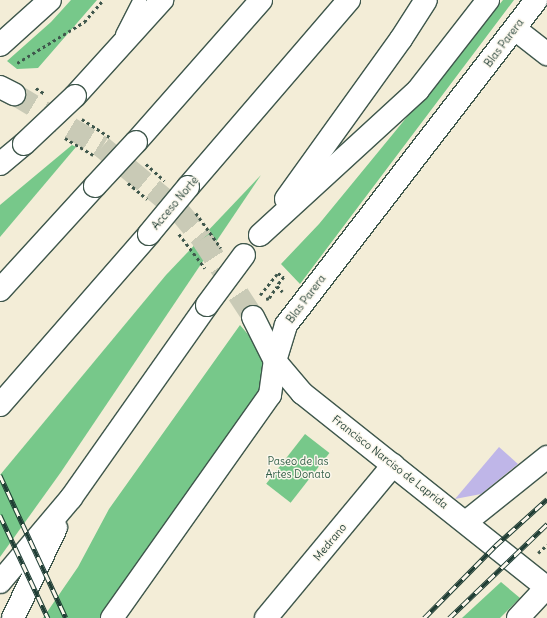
<!DOCTYPE html>
<html>
<head>
<meta charset="utf-8">
<style>
	body { margin:0 }
	#map { position:relative; width:547px; height:618px; overflow:hidden; background:#f3edd7; font-family:Delius,sans-serif }
	div>[style] { position:absolute }
	[style*='--x'] { left:calc(var(--x)*1px); top:calc(var(--y)*1px); width:calc(var(--w)*1px); rotate:calc(var(--a)*1deg) }
	.green>* { inset:0; background:#77c88a; transform-origin:0 0 }
	.building>* { inset:0; background:#bfb6e8 }
	.secondary-tunnel>* { height:22px; margin-top:-11px; transform-origin:0; background:repeating-linear-gradient(90deg,#c9cab6 0 22px,transparent 0 33px) }
	.path>* { height:2.5px; margin-top:-1.25px; transform-origin:0; background:repeating-linear-gradient(90deg,#3f574c 0 3px,transparent 0 6px) }
	.roads { filter:drop-shadow(1px 0 #3f574c) drop-shadow(-1px 0 #3f574c) drop-shadow(0 1px #3f574c) drop-shadow(0 -1px #3f574c) }
	.lane>* { height:13px; margin:-6.5px; padding:0 6.5px; transform-origin:6.5px; border-radius:6.5px; background:#fff }
	.street>* { height:22px; margin:-11px; padding:0 11px; transform-origin:11px; border-radius:11px; background:#fff }
	.secondary>* { height:22px; margin:-11px; padding:0 11px; transform-origin:11px; border-radius:11px; background:#fff }
	.highway>* { height:22px; margin:-11px; padding:0 11px; transform-origin:11px; border-radius:11px; background:#fff }
	.rail>* { height:4.5px; margin-top:-2.25px; transform-origin:0; background:repeating-linear-gradient(90deg,#fbf7ec 0 9px,#1f3d34 0 18px); box-sizing:border-box; border-block:1px solid #1f3d34 }
	.bridges { filter:drop-shadow(1px 0 #3f574c) drop-shadow(-1px 0 #3f574c) drop-shadow(0 1px #3f574c) drop-shadow(0 -1px #3f574c) }
	.highway-bridge>* { height:22px; margin:-11px; padding:0 11px; transform-origin:11px; border-radius:11px; background:#fff }
	span { translate:-50% -50%; white-space:nowrap; text-align:center; line-height:1.15; -webkit-text-stroke:3px #fbf7ec; paint-order:stroke }
	.street-label { font-size:11px; color:#1f3d34 }
	.park-label { font-size:11px; color:#35604a }
</style>
</head>
<body>
<div id="map">
	<div class="green">
		<i style="clip-path:polygon(71px 0,97px 0,38px 68px,17px 69px,7px 61px,51px 22px)"></i>
		<i style="clip-path:polygon(503px 0,514px 0,300px 284px,281px 264px,319px 224px)"></i>
		<i style="clip-path:polygon(72px 145px,76px 147px,0 237px,0 205px)"></i>
		<i style="clip-path:polygon(261px 175px,61px 472px,0 557px,0 475px,166px 275px)"></i>
		<i style="clip-path:polygon(240px 325px,269px 359px,261px 387px,190px 494px,105px 618px,43px 618px,78px 567px,109px 509px)"></i>
		<i style="left:305px;top:434px;width:31px;height:63px;rotate:38deg"></i>
		<i style="clip-path:polygon(501px 582px,520px 598px,500px 618px,462px 618px)"></i>
	</div>
	<div class="building">
		<i style="clip-path:polygon(499px 447px,518px 464px,481px 494px,455px 499px)"></i>
	</div>
	<div class="secondary-tunnel">
		<i style="--x:14;--y:94;--w:103;--a:31.1"></i>
		<i style="--x:102;--y:147;--w:99;--a:39.7"></i>
		<i style="--x:178;--y:210;--w:38;--a:50"></i>
		<i style="--x:202;--y:239;--w:93;--a:56.8"></i>
	</div>
	<div class="path">
		<i style="--x:17;--y:63;--w:79;--a:-31.5"></i>
		<i style="--x:84;--y:22;--w:29;--a:-49"></i>
		<i style="--x:36;--y:88;--w:11;--a:34"></i>
		<i style="--x:82;--y:119;--w:33;--a:33"></i>
		<i style="--x:65;--y:138;--w:33;--a:31"></i>
		<i style="--x:146;--y:164;--w:25;--a:42"></i>
		<i style="--x:128;--y:183;--w:25;--a:40"></i>
		<i style="--x:196;--y:213;--w:43;--a:54.5"></i>
		<i style="--x:179;--y:234;--w:43;--a:52.6"></i>
		<i style="--x:260;--y:295;--w:28;--a:-51"></i>
		<i style="--x:278;--y:273;--w:7;--a:34"></i>
		<i style="--x:284;--y:277;--w:11;--a:128"></i>
		<i style="--x:266;--y:299;--w:3;--a:-18"></i>
		<i style="--x:269;--y:298;--w:14;--a:-56"></i>
		<i style="--x:277;--y:286;--w:8;--a:45"></i>
		<i style="--x:538;--y:553;--w:12;--a:-42"></i>
	</div>
	<div class="roads">
		<div class="lane">
			<i style="--x:122;--y:34;--w:38;--a:-63"></i>
		</div>
		<div class="street">
			<i style="--x:515;--y:29;--w:41;--a:38"></i>
			<i style="--x:466;--y:522;--w:104;--a:-38.7"></i>
			<i style="--x:266;--y:618;--w:199;--a:-50.3"></i>
		</div>
		<div class="secondary">
			<i style="--x:0;--y:45;--w:67;--a:-42"></i>
			<i style="--x:0;--y:87;--w:16;--a:27"></i>
			<i style="--x:253;--y:317;--w:49;--a:63.4"></i>
			<i style="--x:275;--y:361;--w:42;--a:49.8"></i>
			<i style="--x:302;--y:393;--w:313;--a:38.5"></i>
			<i style="--x:112;--y:618;--w:273;--a:-54.7"></i>
			<i style="--x:270;--y:395;--w:34;--a:-82"></i>
			<i style="--x:275;--y:361;--w:38;--a:-73"></i>
			<i style="--x:286;--y:325;--w:410;--a:-52.4"></i>
			<i style="--x:518;--y:618;--w:41;--a:-47"></i>
		</div>
		<div class="highway">
			<i style="--x:75;--y:96;--w:130;--a:-47.8"></i>
			<i style="--x:136;--y:142;--w:189;--a:-48.6"></i>
			<i style="--x:0;--y:164;--w:31;--a:-40"></i>
			<i style="--x:188;--y:187;--w:247;--a:-49.3"></i>
			<i style="--x:286;--y:199;--w:197;--a:-54.3"></i>
			<i style="--x:401;--y:39;--w:46;--a:-57.3"></i>
			<i style="--x:260;--y:235;--w:214;--a:-42.5"></i>
			<i style="--x:418;--y:90;--w:114;--a:-52.1"></i>
			<i style="--x:0;--y:290;--w:141;--a:-47.6"></i>
			<i style="--x:0;--y:405;--w:227;--a:-48.9"></i>
			<i style="--x:0;--y:582;--w:110;--a:-49.8"></i>
			<i style="--x:71;--y:498;--w:236;--a:-54.8"></i>
			<i style="--x:13;--y:618;--w:100;--a:-64.5"></i>
		</div>
	</div>
	<div class="rail">
		<i style="--x:0;--y:475;--w:157;--a:65.2"></i>
		<i style="--x:0;--y:515;--w:114;--a:65"></i>
		<i style="--x:424;--y:618;--w:101;--a:-45.4"></i>
		<i style="--x:495;--y:546;--w:70;--a:-42.1"></i>
		<i style="--x:449;--y:618;--w:136;--a:-43.8"></i>
	</div>
	<div class="bridges">
		<div class="highway-bridge">
			<i style="--x:24;--y:144;--w:70;--a:-43.3"></i>
			<i style="--x:95;--y:186;--w:60;--a:-47"></i>
			<i style="--x:149;--y:234;--w:61;--a:-50.3"></i>
			<i style="--x:207;--y:305;--w:62;--a:-53.5"></i>
		</div>
	</div>
	<div class="street-label">
		<span style="left:504px;top:43px;rotate:-53deg">Blas Parera</span>
		<span style="left:175px;top:203px;rotate:-50deg">Acceso Norte</span>
		<span style="left:306px;top:299px;rotate:-53deg">Blas Parera</span>
		<span style="left:390px;top:462px;rotate:38deg">Francisco Narciso de Laprida</span>
		<span style="left:330px;top:542px;rotate:-50deg">Medrano</span>
	</div>
	<div class="park-label">
		<span style="left:298px;top:468px">Paseo de las<br>Artes Donato</span>
	</div>
</div>
</body>
</html>
